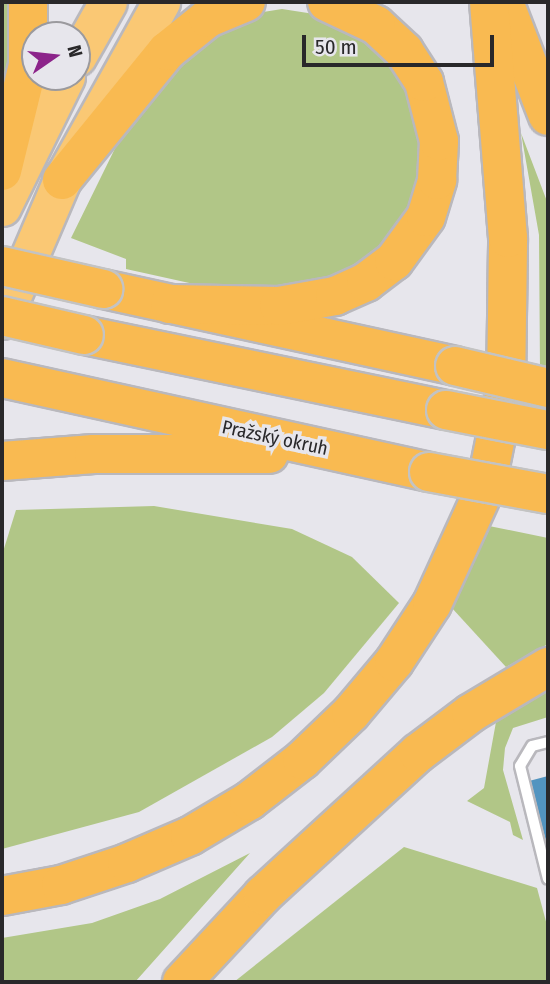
<!DOCTYPE html>
<html>
<head>
<meta charset="utf-8">
<style>
	body { margin:0 }
	#map { position:relative; width:550px; height:984px; overflow:hidden; background:#e7e6ec; font-family:"Fira Sans Condensed",sans-serif }
	div>[style] { position:absolute }
	[style*='--x'] { left:calc(var(--x)*1px); top:calc(var(--y)*1px); width:calc(var(--w)*1px); rotate:calc(var(--a)*1deg) }
	.green>* { inset:0; background:#b1c687 }
	.water>* { inset:0; background:#5294c0 }
	.roads { filter:drop-shadow(2px 0 #b9b8bd) drop-shadow(-2px 0 #b9b8bd) drop-shadow(0 2px #b9b8bd) drop-shadow(0 -2px #b9b8bd) }
	.service>* { height:10px; margin:-5px; padding:0 5px; transform-origin:5px; border-radius:5px; background:#fff }
	.trunk>* { height:37px; margin:-18.5px; padding:0 18.5px; transform-origin:18.5px; border-radius:18.5px; background:#fac874 }
	.motorway>* { height:38px; margin:-19px; padding:0 19px; transform-origin:19px; border-radius:19px; background:#f9ba51 }
	.bridges { filter:drop-shadow(2px 0 #c3c3c3) drop-shadow(-2px 0 #c3c3c3) drop-shadow(0 2px #c3c3c3) drop-shadow(0 -2px #c3c3c3) }
	.motorway-bridge>* { height:38px; margin:-19px; padding:0 19px; transform-origin:19px; border-radius:19px; background:#f9ba51 }
	span { translate:-50% -50%; white-space:nowrap; text-align:center; line-height:1.15; -webkit-text-stroke:7px #e7e6ec; paint-order:stroke }
	.street-label { font-size:19px; color:#29282a }
	.frame { position:absolute; inset:0; border:4px solid #29282a; pointer-events:none }
	.north { position:absolute; left:21px; top:21px; width:70px; height:70px; box-sizing:border-box; background:#e7e6ec; border:2px solid #9b9a9e; border-radius:50%; rotate:76deg; font-size:19px; font-weight:700; line-height:28px; text-align:center; color:#29282a }
	.north::after { content:''; display:block; margin:auto; width:24px; height:32px; background:#8c248a; clip-path:polygon(50% 0,100% 100%,50% 72%,0 100%) }
	.scale { position:absolute; left:302px; top:35px; width:192px; height:32px; box-sizing:border-box; border:4px solid #29282a; border-top:0; padding-left:9px; font-size:21px; line-height:24px; white-space:nowrap; color:#29282a; -webkit-text-stroke:5px #e7e6ec; paint-order:stroke }
</style>
</head>
<body>
<div id="map">
	<div class="green">
		<i style="clip-path:polygon(2px 2px,15px 2px,17px 14px,2px 111px)"></i>
		<i style="clip-path:polygon(282px 9px,340px 18px,402px 66px,428px 142px,401px 235px,324px 289px,212px 288px,126px 269px,126px 259px,71px 238px,129px 120px,185px 50px,257px 13px)"></i>
		<i style="clip-path:polygon(521px 133px,548px 204px,548px 373px,540px 371px,539px 235px)"></i>
		<i style="clip-path:polygon(154px 506px,292px 529px,352px 557px,399px 603px,324px 693px,272px 737px,139px 812px,2px 849px,2px 555px,16px 510px)"></i>
		<i style="clip-path:polygon(489px 526px,548px 538px,548px 644px,506px 667px,451px 607px)"></i>
		<i style="clip-path:polygon(548px 689px,548px 717px,513px 728px,505px 748px,503px 770px,523px 840px,513px 835px,510px 822px,467px 801px,484px 788px,496px 722px)"></i>
		<i style="clip-path:polygon(404px 847px,537px 888px,548px 929px,548px 982px,234px 982px)"></i>
		<i style="clip-path:polygon(250px 853px,135px 982px,2px 982px,2px 938px,92px 923px,160px 899px)"></i>
	</div>
	<div class="water">
		<i style="clip-path:polygon(548px 776px,548px 848px,529px 781px)"></i>
	</div>
	<div class="roads">
		<div class="service">
			<i style="--x:548;--y:742;--w:16;--a:166"></i>
			<i style="--x:532;--y:746;--w:23;--a:121"></i>
			<i style="--x:520;--y:766;--w:116;--a:76.1"></i>
		</div>
		<div class="trunk">
			<i style="--x:77;--y:57;--w:63;--a:-60.6"></i>
			<i style="--x:2;--y:207;--w:145;--a:-63.8"></i>
			<i style="--x:2;--y:320;--w:152;--a:-66.8"></i>
			<i style="--x:62;--y:180;--w:204;--a:-60.9"></i>
		</div>
		<div class="motorway">
			<i style="--x:504;--y:2;--w:122;--a:68.9"></i>
			<i style="--x:2;--y:171;--w:109;--a:-76.2"></i>
			<i style="--x:28;--y:65;--w:63;--a:-90"></i>
			<i style="--x:62;--y:180;--w:166;--a:-50.9"></i>
			<i style="--x:167;--y:51;--w:53;--a:-38.8"></i>
			<i style="--x:208;--y:18;--w:41;--a:-22.8"></i>
			<i style="--x:103;--y:289;--w:360;--a:12.3"></i>
			<i style="--x:170;--y:304;--w:109;--a:1.1"></i>
			<i style="--x:279;--y:306;--w:57;--a:-10.1"></i>
			<i style="--x:335;--y:296;--w:34;--a:-24"></i>
			<i style="--x:366;--y:282;--w:35;--a:-37"></i>
			<i style="--x:394;--y:261;--w:54;--a:-54"></i>
			<i style="--x:426;--y:217;--w:39;--a:-73"></i>
			<i style="--x:437;--y:180;--w:39;--a:-87"></i>
			<i style="--x:439;--y:141;--w:61;--a:-104.3"></i>
			<i style="--x:424;--y:82;--w:37;--a:-123"></i>
			<i style="--x:404;--y:51;--w:38;--a:-137"></i>
			<i style="--x:376;--y:25;--w:54;--a:-154.9"></i>
			<i style="--x:84;--y:335;--w:370;--a:11.7"></i>
			<i style="--x:2;--y:378;--w:437;--a:12.4"></i>
			<i style="--x:2;--y:461;--w:92;--a:-4.4"></i>
			<i style="--x:94;--y:454;--w:175;--a:0"></i>
			<i style="--x:2;--y:896;--w:60;--a:-10.6"></i>
			<i style="--x:61;--y:885;--w:70;--a:-18.4"></i>
			<i style="--x:127;--y:863;--w:69;--a:-23.2"></i>
			<i style="--x:190;--y:836;--w:69;--a:-30.7"></i>
			<i style="--x:249;--y:801;--w:67;--a:-37.7"></i>
			<i style="--x:302;--y:760;--w:68;--a:-43.8"></i>
			<i style="--x:351;--y:713;--w:67;--a:-49.9"></i>
			<i style="--x:394;--y:662;--w:69;--a:-56.8"></i>
			<i style="--x:432;--y:604;--w:130;--a:-65.4"></i>
			<i style="--x:486;--y:486;--w:100;--a:-78.5"></i>
			<i style="--x:506;--y:388;--w:150;--a:-89.2"></i>
			<i style="--x:508;--y:238;--w:237;--a:-94.6"></i>
			<i style="--x:182;--y:982;--w:119;--a:-47"></i>
			<i style="--x:263;--y:895;--w:210;--a:-42.5"></i>
			<i style="--x:418;--y:753;--w:66;--a:-37"></i>
			<i style="--x:471;--y:713;--w:90;--a:-30.9"></i>
		</div>
	</div>
	<div class="bridges">
		<div class="motorway-bridge">
			<i style="--x:2;--y:266;--w:104;--a:12.8"></i>
			<i style="--x:2;--y:316;--w:84;--a:13"></i>
			<i style="--x:455;--y:366;--w:96;--a:13.3"></i>
			<i style="--x:446;--y:410;--w:104;--a:11.1"></i>
			<i style="--x:429;--y:472;--w:121;--a:10.5"></i>
		</div>
	</div>
	<div class="street-label">
		<span style="left:275px;top:438px;rotate:12deg">Pražský okruh</span>
	</div>
	<div class="frame"></div>
	<div class="north">N</div>
	<div class="scale">50 m</div>
</div>
</body>
</html>
